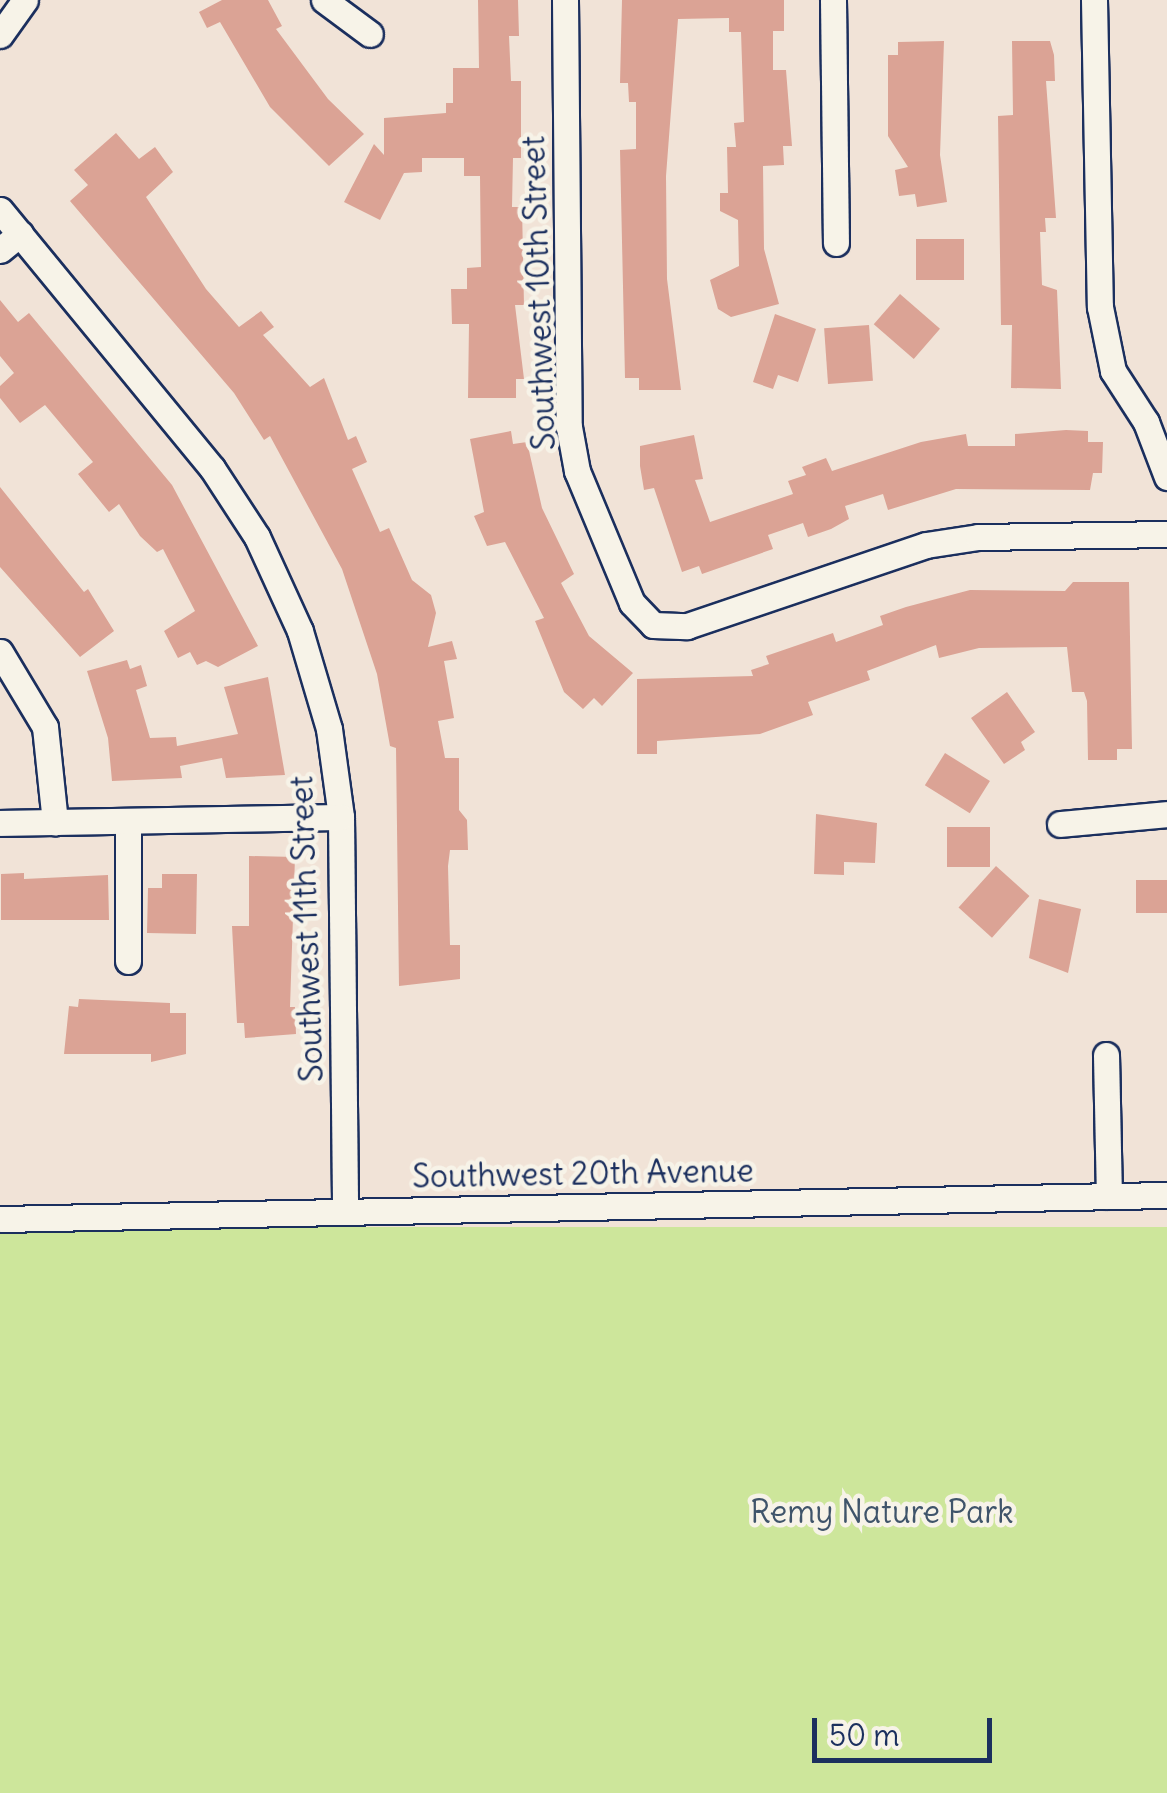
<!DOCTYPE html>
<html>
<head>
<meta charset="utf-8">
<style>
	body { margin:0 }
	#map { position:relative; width:1167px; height:1793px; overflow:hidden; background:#f1e3d7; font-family:Delius,sans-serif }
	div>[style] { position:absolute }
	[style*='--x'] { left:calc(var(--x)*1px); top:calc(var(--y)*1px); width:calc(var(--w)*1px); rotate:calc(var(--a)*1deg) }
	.green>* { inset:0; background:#cde69b; transform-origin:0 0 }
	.building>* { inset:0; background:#dba395; transform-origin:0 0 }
	.roads { filter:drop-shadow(2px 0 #1b2f5e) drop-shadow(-2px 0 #1b2f5e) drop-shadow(0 2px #1b2f5e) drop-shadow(0 -2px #1b2f5e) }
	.minor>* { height:25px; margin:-12.5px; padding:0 12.5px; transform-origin:12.5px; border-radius:12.5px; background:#f7f3e8 }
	span { translate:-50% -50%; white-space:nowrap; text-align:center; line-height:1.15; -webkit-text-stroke:9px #f7f3e8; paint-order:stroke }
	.street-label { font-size:32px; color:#1b2f5e }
	.park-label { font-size:32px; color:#3f546a }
	.scale { position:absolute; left:812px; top:1718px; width:180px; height:45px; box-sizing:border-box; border:5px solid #1b2f5e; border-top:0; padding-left:12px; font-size:30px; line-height:35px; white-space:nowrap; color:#1b2f5e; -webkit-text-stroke:8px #f7f3e8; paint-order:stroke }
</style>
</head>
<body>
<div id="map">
	<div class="green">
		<i style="left:1167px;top:1227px;width:566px;height:1167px;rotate:90deg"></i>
	</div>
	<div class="building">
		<i style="clip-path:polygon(222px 0,268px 0,282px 26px,276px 29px,328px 99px,364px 134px,329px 166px,270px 107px,220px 22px,207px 28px,199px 12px)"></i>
		<i style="clip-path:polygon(478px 0,518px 0,519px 36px,509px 36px,511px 81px,521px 81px,521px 158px,513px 158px,512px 207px,522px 207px,524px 305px,515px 305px,524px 379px,516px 379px,516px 398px,468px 398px,469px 324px,452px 324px,451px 289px,467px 289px,467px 268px,481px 267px,480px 176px,464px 176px,464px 158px,422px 158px,422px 172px,404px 173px,380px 220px,344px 202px,374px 144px,384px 155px,384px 118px,446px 113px,446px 103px,453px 103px,453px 68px,479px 68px)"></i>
		<i style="clip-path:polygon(622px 0,784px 0,784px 31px,773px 31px,773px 70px,786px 70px,792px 146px,783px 146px,784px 165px,763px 166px,764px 249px,779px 304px,731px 317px,718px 309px,710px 280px,739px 266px,738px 220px,720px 211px,720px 193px,728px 193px,727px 147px,736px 147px,734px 123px,744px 122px,741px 32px,729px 32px,729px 18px,678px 19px,666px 176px,667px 279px,681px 390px,639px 390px,639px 378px,625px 378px,620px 150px,636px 149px,636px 102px,629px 102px,628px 83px,620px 83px)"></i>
		<i style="clip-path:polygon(944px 41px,940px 155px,947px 202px,917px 207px,915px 194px,899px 196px,895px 170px,908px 167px,888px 136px,888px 55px,898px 55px,898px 42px)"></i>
		<i style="clip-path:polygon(1012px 41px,1050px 41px,1054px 55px,1055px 81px,1046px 81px,1056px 218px,1045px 218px,1046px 232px,1040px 232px,1042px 285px,1057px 290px,1061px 389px,1011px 388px,1012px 325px,1001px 325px,998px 116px,1013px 115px)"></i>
		<i style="clip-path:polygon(116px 133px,139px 159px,155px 147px,173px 172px,146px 197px,206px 289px,239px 327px,261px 311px,274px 327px,263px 335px,310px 387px,324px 378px,348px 440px,356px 436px,367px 462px,352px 469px,380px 532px,389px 528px,412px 580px,431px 595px,436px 613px,428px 647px,452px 641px,457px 659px,444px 661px,454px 718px,438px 721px,445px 758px,459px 758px,459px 810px,467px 820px,468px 850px,450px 850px,448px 866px,450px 945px,460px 945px,460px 979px,399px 986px,396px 748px,390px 746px,377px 674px,342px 569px,270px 436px,264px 440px,234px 393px,70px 201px,88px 185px,74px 170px)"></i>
		<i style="left:964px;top:239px;width:41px;height:48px;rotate:90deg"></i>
		<i style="left:900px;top:294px;width:53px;height:40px;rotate:41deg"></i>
		<i style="clip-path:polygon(0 300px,18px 322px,29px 313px,172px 485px,258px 646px,218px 667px,206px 661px,197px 665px,190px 652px,178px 658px,164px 631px,195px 611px,163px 549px,157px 552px,140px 536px,119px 504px,109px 512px,78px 474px,93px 462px,45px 405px,20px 423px,0 398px,0 386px,14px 373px,0 356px)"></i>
		<i style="clip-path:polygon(775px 314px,816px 329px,798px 382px,778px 375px,773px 389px,753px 382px)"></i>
		<i style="left:869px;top:325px;width:56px;height:45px;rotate:86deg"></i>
		<i style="clip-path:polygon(1066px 430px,1088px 431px,1088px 442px,1103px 442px,1102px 473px,1093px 473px,1090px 490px,956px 489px,888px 510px,883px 494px,845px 506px,849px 519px,831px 529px,808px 537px,803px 523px,768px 535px,773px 549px,702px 574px,699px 566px,682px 572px,654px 488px,644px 490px,640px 466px,640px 446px,694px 435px,703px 479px,695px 480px,710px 522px,793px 494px,788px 481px,806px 475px,802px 467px,826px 458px,832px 471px,921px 442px,966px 434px,968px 446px,1015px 446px,1015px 434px)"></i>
		<i style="clip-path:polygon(511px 431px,513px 444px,527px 442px,542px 508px,574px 574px,561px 583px,589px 636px,633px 673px,602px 706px,594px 698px,583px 709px,564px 692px,535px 621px,544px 618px,505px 542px,487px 546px,474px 516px,484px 512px,470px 439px)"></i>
		<i style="clip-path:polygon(0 487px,84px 592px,88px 589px,114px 631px,80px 657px,0 567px)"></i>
		<i style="clip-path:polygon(1073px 582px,1129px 582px,1132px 749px,1117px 749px,1117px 760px,1088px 760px,1087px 701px,1084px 692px,1072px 692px,1067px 647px,979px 648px,939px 658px,936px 645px,867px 671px,870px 680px,808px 702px,813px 715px,760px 734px,657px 741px,657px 754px,637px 754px,637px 679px,753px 676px,751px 670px,769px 664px,766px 656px,833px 633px,836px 642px,883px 625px,880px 616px,906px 607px,970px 590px,1065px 591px)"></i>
		<i style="clip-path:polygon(127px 660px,130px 669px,141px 665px,147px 686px,136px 690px,150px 738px,176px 737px,177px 746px,238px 734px,224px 687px,268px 677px,285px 775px,226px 778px,222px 758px,180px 766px,182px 778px,112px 781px,108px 738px,87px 671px)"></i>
		<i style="clip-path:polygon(1007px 692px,1035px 732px,1021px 742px,1025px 750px,1004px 764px,971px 718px)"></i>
		<i style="left:945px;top:753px;width:53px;height:38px;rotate:32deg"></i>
		<i style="clip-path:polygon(816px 814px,877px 823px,875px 863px,844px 862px,844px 875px,814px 874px)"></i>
		<i style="left:947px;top:827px;width:43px;height:40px"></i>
		<i style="clip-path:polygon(249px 856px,295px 857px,290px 1007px,295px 1007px,296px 1034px,245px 1038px,244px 1023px,237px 1023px,232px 926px,249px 926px)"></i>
		<i style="left:996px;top:866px;width:45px;height:56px;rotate:42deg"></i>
		<i style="clip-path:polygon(24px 873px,24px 879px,108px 875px,109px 920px,1px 920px,1px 874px)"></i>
		<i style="clip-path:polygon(162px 874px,197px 874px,196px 934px,147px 933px,148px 888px,162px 888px)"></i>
		<i style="left:1167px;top:880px;width:33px;height:31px;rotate:90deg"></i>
		<i style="clip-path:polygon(1039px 899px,1081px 909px,1068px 973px,1029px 958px)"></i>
		<i style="clip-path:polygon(79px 999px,170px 1003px,170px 1013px,186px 1013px,186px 1054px,151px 1062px,151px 1054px,64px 1054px,69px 1006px,78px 1007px)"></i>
	</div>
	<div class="roads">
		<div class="minor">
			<i style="--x:324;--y:0;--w:57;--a:36.5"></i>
			<i style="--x:565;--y:0;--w:427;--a:89.5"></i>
			<i style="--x:569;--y:427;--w:45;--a:79.7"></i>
			<i style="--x:577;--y:471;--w:143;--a:67.4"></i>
			<i style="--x:632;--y:603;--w:30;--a:46"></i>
			<i style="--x:653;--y:625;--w:34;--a:2"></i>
			<i style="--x:687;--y:626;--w:252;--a:-18.7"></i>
			<i style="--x:926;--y:545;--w:53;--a:-8.7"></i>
			<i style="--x:978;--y:537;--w:189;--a:-0.9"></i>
			<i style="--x:833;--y:0;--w:243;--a:89.3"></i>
			<i style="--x:1094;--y:0;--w:307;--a:88.9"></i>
			<i style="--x:1100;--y:307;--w:65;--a:78.5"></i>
			<i style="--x:1113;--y:371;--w:61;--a:57.1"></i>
			<i style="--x:1146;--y:422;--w:59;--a:69.1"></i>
			<i style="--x:0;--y:35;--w:43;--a:-54.5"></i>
			<i style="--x:0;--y:210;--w:334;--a:50.6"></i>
			<i style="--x:212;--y:468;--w:82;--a:56.9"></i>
			<i style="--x:257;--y:537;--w:103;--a:65.4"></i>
			<i style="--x:300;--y:631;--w:102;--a:73.5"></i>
			<i style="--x:329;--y:729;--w:89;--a:82.2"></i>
			<i style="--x:341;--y:817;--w:394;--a:89.4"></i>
			<i style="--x:0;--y:250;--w:26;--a:-39"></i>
			<i style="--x:0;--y:652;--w:87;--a:59"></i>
			<i style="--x:45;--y:727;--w:96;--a:84"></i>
			<i style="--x:128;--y:821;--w:140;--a:90"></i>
			<i style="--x:0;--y:823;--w:341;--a:-1"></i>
			<i style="--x:1060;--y:824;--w:107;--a:-5.3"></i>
			<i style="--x:1106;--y:1055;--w:141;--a:88.8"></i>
			<i style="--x:0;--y:1219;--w:1167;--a:-1.18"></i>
		</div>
	</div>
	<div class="street-label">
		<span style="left:539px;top:293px;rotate:-92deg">Southwest 10th Street</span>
		<span style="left:307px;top:929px;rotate:-92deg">Southwest 11th Street</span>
		<span style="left:583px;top:1174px;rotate:-1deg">Southwest 20th Avenue</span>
	</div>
	<div class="park-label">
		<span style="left:882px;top:1512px">Remy Nature Park</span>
	</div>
	<div class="scale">50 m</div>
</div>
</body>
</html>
